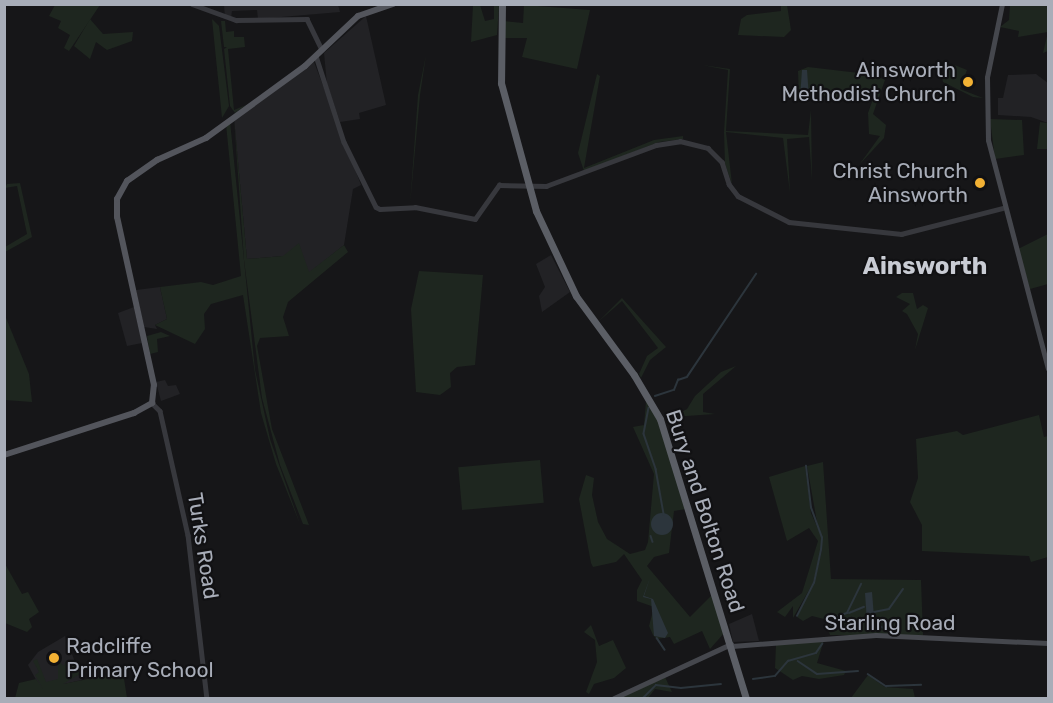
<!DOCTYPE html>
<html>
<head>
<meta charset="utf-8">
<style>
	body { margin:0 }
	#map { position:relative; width:1053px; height:703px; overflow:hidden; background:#161618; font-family:Rubik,sans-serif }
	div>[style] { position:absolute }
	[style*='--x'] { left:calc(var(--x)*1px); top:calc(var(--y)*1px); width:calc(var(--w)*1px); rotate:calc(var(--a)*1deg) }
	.built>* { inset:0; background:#222225 }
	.green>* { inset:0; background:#1e261f; transform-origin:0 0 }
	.water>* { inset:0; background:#2c353c }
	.round { border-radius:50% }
	.stream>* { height:1.5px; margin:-0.75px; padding:0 0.75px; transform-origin:0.75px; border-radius:0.75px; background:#2c353c }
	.tertiary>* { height:4.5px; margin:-2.25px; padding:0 2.25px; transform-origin:2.25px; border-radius:2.25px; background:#37383d }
	.secondary>* { height:5px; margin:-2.5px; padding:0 2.5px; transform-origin:2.5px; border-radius:2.5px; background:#45474d }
	.primary>* { height:6px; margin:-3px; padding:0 3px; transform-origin:3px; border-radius:3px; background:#53555c }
	.trunk>* { height:7px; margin:-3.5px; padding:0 3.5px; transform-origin:3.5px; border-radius:3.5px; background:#5b5e65 }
	.dots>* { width:16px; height:16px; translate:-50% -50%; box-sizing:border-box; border:3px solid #111113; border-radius:50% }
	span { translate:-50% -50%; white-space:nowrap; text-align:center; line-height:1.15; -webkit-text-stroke:4.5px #111113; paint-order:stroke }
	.poi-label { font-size:21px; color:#a8adb8 }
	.right { translate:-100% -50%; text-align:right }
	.left { translate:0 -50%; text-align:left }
	.street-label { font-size:21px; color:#a8adb8 }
	.quarter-label { font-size:24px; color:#c9ccd4; font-weight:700 }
	.frame { position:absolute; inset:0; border:6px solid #a8adb8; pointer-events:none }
</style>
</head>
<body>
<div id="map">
	<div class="built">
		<i style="clip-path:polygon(224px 5px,338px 5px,340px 12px,258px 19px,257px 10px,232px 11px,231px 18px,225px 17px)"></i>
		<i style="clip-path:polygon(366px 16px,386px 105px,359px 113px,360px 119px,340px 122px,327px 84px,324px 53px)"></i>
		<i style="clip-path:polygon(314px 62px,361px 185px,353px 189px,344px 245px,309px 273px,283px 256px,247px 259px,234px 118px)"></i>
		<i style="clip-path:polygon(1036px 74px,1048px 83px,1048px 123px,1031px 117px,998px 115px,998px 98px,1003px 98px,1008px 75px)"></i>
		<i style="clip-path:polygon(551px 255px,570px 292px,542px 312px,539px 296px,545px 287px,536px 264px)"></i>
		<i style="clip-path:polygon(160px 287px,167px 319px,155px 325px,157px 329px,144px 327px,136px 290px)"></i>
		<i style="clip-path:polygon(134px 307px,142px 343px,127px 346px,118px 313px)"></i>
		<i style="clip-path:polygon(165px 380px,168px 386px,176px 385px,180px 394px,161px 401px,156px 382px)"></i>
		<i style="clip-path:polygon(752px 614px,759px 641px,733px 642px,729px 624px)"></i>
		<i style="clip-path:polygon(65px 636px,82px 680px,41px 689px,28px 665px,38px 652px)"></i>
	</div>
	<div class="green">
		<i style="clip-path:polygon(55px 5px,100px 5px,69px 51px,64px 48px,70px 35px,58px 28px,61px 21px,49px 16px)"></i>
		<i style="clip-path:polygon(473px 5px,480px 5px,485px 21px,494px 19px,494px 5px,499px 5px,497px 35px,471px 42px)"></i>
		<i style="clip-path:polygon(524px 5px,590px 10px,577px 69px,522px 57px,527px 38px,503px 38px,504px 21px,523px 23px)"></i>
		<i style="clip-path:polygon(781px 5px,787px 5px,791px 30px,784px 37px,738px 35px,741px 19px,747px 15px,781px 11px)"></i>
		<i style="clip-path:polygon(1010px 5px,1048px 5px,1048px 51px,1043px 53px,1048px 32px,1018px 37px,1019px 31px,1000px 27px,1009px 20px)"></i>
		<i style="clip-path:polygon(90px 19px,103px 34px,133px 32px,132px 41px,107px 50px,96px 42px,90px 59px,74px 46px)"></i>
		<i style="clip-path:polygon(212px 19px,219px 26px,229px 106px,222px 118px)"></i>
		<i style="clip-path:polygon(221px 21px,225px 21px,226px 32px,234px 31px,234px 37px,244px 37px,245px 47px,228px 49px,234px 110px,246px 105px,235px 113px,230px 106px,224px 49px,227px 47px,224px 47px)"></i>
		<i style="clip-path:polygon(426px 55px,420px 95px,410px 205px,418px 95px)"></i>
		<i style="clip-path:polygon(952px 64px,967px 70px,960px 89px,983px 98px,973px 97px,943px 82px,941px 74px)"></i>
		<i style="clip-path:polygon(702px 65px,730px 69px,726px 131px,808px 135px,811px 110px,812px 181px,809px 137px,787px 139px,790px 193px,783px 138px,726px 132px,732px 184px,725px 164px,724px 132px,728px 70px)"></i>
		<i style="clip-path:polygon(808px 67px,859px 73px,860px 68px,885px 80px,873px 114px,886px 125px,884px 138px,859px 165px,880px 136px,869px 134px,868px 113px,873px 99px,866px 91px,858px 101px,815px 94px,799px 98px,798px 71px)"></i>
		<i style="clip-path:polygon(597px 74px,600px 76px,584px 168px,654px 140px,683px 136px,683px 139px,659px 142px,584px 171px,578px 153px)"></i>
		<i style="clip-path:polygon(234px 118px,247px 259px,283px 256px,299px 243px,309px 272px,344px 245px,348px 252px,288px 302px,283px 317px,289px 336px,260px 338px,257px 346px,272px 429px,309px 525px,303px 524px,280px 465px,262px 398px,244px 260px)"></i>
		<i style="clip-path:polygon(990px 119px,1022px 120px,1024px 155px,995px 159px)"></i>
		<i style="clip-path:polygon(230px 121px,255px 370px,270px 439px,300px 524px,276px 464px,261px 413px,243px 295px,211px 304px,204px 314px,205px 329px,195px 344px,155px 325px,167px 319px,160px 287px,201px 282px,213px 285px,241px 276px,226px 124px)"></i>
		<i style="clip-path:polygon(1040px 122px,1048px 123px,1048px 149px,1037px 149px)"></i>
		<i style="clip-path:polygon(20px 183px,32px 237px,5px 252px,5px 247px,27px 234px,17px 186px,5px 188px,7px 184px)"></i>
		<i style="clip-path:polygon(1048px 234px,1048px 284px,1030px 289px,1018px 249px)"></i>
		<i style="clip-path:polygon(419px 271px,483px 275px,475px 365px,457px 367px,450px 373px,451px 387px,440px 395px,416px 392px,411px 309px)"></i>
		<i style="clip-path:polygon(902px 293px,913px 293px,917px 309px,923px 305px,928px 308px,915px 350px,918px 334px,907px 314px,902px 311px,910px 304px,896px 297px)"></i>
		<i style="clip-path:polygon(622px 298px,666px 347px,650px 360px,641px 378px,639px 374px,647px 356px,658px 348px,652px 340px,622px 301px,598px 322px)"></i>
		<i style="clip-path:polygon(4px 313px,29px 374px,32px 402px,5px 400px)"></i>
		<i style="clip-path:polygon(161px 332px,170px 336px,157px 339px,158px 352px,150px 354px,147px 336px)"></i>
		<i style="clip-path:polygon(736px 366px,703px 394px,703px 412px,715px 414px,672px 417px,687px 409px,695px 396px,721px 372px)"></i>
		<i style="clip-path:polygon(646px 401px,657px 419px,686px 509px,674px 511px,669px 553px,654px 557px,647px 566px,690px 617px,713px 594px,725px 632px,710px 649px,702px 631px,674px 644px,670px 637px,657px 639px,653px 635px,649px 626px,654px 607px,637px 601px,637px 590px,642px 580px,624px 554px,616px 562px,593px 567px,591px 563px,579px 499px,586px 475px,594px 478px,592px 495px,598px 522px,607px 539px,630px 554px,645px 550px,648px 542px,654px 474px,633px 427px,644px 425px)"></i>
		<i style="clip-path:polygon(1039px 415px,1044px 437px,1048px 436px,1048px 557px,1031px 562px,1029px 556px,922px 551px,922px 525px,910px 502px,918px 478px,916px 439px,957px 431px,963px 435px)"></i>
		<i style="left:540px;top:460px;width:43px;height:82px;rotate:85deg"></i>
		<i style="clip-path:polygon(823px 462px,831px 579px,921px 580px,923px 635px,830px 635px,824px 619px,812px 616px,803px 621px,797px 617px,814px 583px,822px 550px,807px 466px)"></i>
		<i style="clip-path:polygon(805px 466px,811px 513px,822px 538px,821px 550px,813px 583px,793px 618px,793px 606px,785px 617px,777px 612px,802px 593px,818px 541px,809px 528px,787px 541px,769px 477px)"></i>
		<i style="clip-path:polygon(4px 562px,22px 594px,28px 592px,39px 612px,29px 619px,32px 627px,27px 632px,5px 623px)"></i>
		<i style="clip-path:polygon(591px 625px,599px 646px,613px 640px,626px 668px,614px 678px,594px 684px,589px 694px,586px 692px,597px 662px,595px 640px,584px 632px)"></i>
		<i style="clip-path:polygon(824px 640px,817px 663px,846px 671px,844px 675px,819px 679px,802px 676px,793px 680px,775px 668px,776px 644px)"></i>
		<i style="clip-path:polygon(37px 659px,46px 682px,58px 679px,58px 661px,64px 666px,66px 660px,69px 665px,73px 662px,80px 674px,63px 684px,123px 672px,127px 698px,15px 698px,19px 683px,36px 679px,43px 689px,35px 675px,39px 672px,33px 661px)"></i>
		<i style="clip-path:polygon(868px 675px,885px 687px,913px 689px,915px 698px,851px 698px)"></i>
		<i style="clip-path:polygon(665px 677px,672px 692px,655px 689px,648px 698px,620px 698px)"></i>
	</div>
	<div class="water">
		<i style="clip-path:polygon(802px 70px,807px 70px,809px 97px,800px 97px)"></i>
		<i class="round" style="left:651px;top:513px;width:22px;height:22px"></i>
		<i style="clip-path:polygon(650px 578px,644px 596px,653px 599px,668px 633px,665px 638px,654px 636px,651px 599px,643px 597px)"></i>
		<i style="clip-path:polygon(872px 592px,874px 617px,867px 622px,865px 593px)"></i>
	</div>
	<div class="stream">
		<i style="--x:655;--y:396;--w:20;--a:-18"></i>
		<i style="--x:674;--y:390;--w:11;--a:-68"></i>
		<i style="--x:678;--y:380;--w:9;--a:-18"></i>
		<i style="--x:687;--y:377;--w:124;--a:-56.2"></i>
		<i style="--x:649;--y:408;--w:26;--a:101"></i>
		<i style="--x:644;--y:434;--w:37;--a:71"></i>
		<i style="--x:656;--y:469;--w:46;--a:79.9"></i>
		<i style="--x:651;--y:536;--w:6;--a:72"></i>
		<i style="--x:874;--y:612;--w:15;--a:-11"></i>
		<i style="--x:889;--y:609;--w:24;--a:-55"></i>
		<i style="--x:849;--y:613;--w:16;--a:-22"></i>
		<i style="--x:797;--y:616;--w:37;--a:-63"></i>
		<i style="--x:814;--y:583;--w:34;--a:-78"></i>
		<i style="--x:821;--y:550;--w:12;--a:-85"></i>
		<i style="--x:822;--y:538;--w:32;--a:-110"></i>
		<i style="--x:811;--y:508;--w:42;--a:-96.8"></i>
		<i style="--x:872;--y:622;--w:22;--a:27"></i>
		<i style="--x:829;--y:631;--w:15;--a:-67"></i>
		<i style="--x:835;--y:617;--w:13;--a:-18"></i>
		<i style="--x:847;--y:613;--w:32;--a:-64"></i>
		<i style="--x:657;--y:638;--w:14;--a:56"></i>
		<i style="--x:798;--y:661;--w:23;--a:34"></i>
		<i style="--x:817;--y:674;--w:41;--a:-4.2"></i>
		<i style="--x:868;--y:674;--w:22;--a:34"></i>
		<i style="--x:886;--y:686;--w:35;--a:-2"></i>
		<i style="--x:753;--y:679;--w:22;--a:-8"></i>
		<i style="--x:775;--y:676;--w:20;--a:-49"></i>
		<i style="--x:788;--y:661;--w:29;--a:-16"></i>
		<i style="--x:816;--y:653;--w:11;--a:-56"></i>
		<i style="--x:643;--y:698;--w:18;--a:-45"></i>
		<i style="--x:656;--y:685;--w:25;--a:7"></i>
		<i style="--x:681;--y:688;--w:40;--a:-5.7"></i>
	</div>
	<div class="tertiary">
		<i style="--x:192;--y:4;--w:47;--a:20"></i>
		<i style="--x:236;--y:20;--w:71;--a:-0.8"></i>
		<i style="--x:307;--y:19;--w:34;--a:64"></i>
		<i style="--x:316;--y:56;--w:90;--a:72"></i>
		<i style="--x:344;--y:142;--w:72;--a:63.8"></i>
		<i style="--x:376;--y:207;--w:4;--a:27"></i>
		<i style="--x:380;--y:209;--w:35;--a:-3"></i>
		<i style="--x:415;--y:207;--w:61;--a:11.3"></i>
		<i style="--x:475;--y:219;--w:42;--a:-54.8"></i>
		<i style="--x:499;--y:185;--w:47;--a:1.2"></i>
		<i style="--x:546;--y:186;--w:117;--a:-20.4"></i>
		<i style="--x:656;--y:145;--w:24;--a:-9"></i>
		<i style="--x:680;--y:141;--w:29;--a:14"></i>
		<i style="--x:708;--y:148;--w:20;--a:45"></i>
		<i style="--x:722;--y:162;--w:23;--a:72"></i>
		<i style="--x:729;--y:184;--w:15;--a:53"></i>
		<i style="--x:738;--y:196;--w:57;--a:27"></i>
		<i style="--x:789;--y:222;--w:113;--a:6.1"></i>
		<i style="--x:901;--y:234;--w:105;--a:-14.3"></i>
		<i style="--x:152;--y:403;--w:11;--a:45"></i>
		<i style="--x:160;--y:411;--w:127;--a:77.3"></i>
		<i style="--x:188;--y:535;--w:164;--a:83.4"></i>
	</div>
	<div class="secondary">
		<i style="--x:1002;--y:4;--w:75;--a:101.6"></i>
		<i style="--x:987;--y:77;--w:63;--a:89.1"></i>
		<i style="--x:988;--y:140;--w:236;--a:75.3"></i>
		<i style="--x:732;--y:646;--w:144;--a:-4.4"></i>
		<i style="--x:876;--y:635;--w:172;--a:2.7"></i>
		<i style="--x:614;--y:698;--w:129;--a:-24.8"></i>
	</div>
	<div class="primary">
		<i style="--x:4;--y:455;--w:137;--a:-17.9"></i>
		<i style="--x:134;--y:413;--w:21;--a:-29"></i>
		<i style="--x:152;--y:403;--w:18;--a:-84"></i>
		<i style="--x:154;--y:385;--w:172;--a:-102.4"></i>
		<i style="--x:117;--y:217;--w:18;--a:-90"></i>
		<i style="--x:117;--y:199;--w:21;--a:-61"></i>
		<i style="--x:127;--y:181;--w:37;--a:-35"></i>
		<i style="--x:157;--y:160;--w:54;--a:-24.2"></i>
		<i style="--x:206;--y:138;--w:122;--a:-36"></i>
		<i style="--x:305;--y:66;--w:73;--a:-43.3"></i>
		<i style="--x:358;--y:16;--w:37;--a:-19"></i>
	</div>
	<div class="trunk">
		<i style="--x:502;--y:4;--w:79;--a:90.7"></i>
		<i style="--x:501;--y:83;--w:133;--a:74.7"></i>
		<i style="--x:536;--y:211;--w:94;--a:64.8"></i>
		<i style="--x:576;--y:296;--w:98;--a:53.7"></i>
		<i style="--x:634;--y:375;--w:51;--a:59.4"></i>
		<i style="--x:660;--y:419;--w:292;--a:72.9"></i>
	</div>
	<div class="dots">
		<i style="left:968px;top:82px;background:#f2b134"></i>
		<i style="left:980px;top:183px;background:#f2b134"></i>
		<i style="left:54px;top:658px;background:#f2b134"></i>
	</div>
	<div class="poi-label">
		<span class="right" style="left:956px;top:82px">Ainsworth<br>Methodist Church</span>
		<span class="right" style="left:968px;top:183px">Christ Church<br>Ainsworth</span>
		<span class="left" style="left:66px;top:658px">Radcliffe<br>Primary School</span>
	</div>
	<div class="street-label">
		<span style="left:705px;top:511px;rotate:72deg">Bury and Bolton Road</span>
		<span style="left:203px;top:546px;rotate:81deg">Turks Road</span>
		<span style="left:890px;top:623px">Starling Road</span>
	</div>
	<div class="quarter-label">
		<span style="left:925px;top:267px">Ainsworth</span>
	</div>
	<div class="frame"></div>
</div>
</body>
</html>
